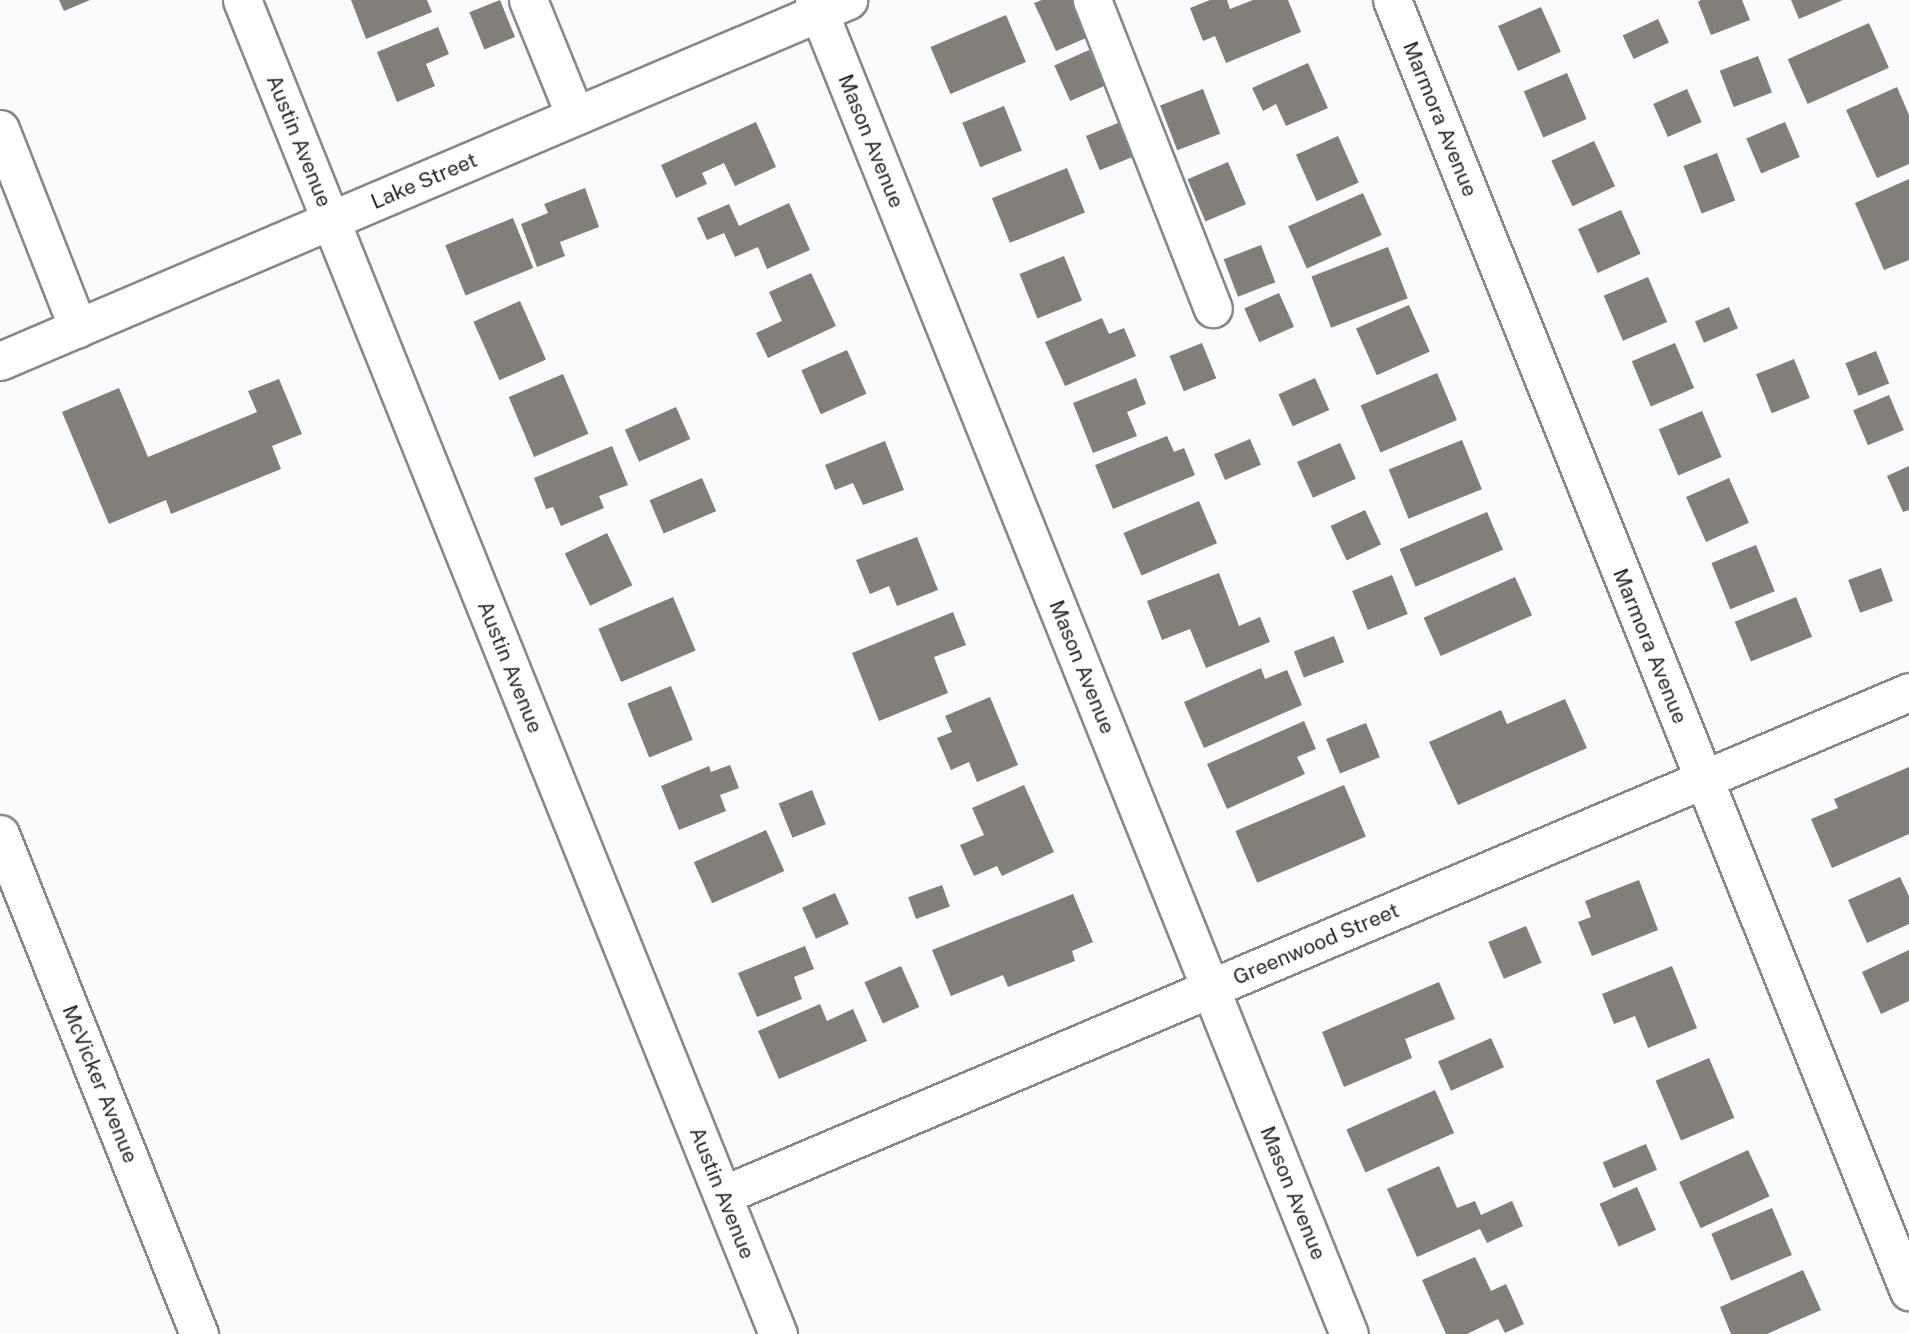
<!DOCTYPE html>
<html>
<head>
<meta charset="utf-8">
<style>
	body { margin:0 }
	#map { position:relative; width:1909px; height:1334px; overflow:hidden; background:#fbfbfe; font-family:"Public Sans",sans-serif }
	div>[style] { position:absolute }
	[style*='--x'] { left:calc(var(--x)*1px); top:calc(var(--y)*1px); width:calc(var(--w)*1px); rotate:calc(var(--a)*1deg) }
	.building>* { inset:0; background:#827e79; transform-origin:0 0 }
	.roads { filter:drop-shadow(2px 0 #86868b) drop-shadow(-2px 0 #86868b) drop-shadow(0 2px #86868b) drop-shadow(0 -2px #86868b) }
	.minor>* { height:37px; margin:-18.5px; padding:0 18.5px; transform-origin:18.5px; border-radius:18.5px; background:#fff }
	span { translate:-50% -50%; white-space:nowrap; text-align:center; line-height:1.15; -webkit-text-stroke:5px #fff; paint-order:stroke }
	.street-label { font-size:21px; color:#28272a }
</style>
</head>
<body>
<div id="map">
	<div class="building">
		<i style="clip-path:polygon(59px 0,90px 0,64px 11px)"></i>
		<i style="clip-path:polygon(351px 0,427px 0,432px 12px,366px 39px)"></i>
		<i style="left:500px;top:0;width:40px;height:33px;rotate:68deg"></i>
		<i style="clip-path:polygon(1042px 0,1078px 0,1093px 35px,1056px 51px,1034px 3px)"></i>
		<i style="clip-path:polygon(1210px 0,1227px 0,1230px 9px,1253px 0,1288px 0,1301px 32px,1226px 63px,1215px 36px,1203px 41px,1190px 8px)"></i>
		<i style="clip-path:polygon(1701px 0,1742px 0,1750px 20px,1711px 35px,1698px 2px)"></i>
		<i style="clip-path:polygon(1791px 0,1843px 0,1799px 19px)"></i>
		<i style="left:1541px;top:7px;width:49px;height:47px;rotate:66deg"></i>
		<i style="left:1006px;top:15px;width:51px;height:82px;rotate:67deg"></i>
		<i style="left:1658px;top:19px;width:26px;height:39px;rotate:65deg"></i>
		<i style="left:1869px;top:23px;width:49px;height:89px;rotate:66deg"></i>
		<i style="clip-path:polygon(438px 27px,449px 54px,426px 64px,435px 86px,397px 102px,377px 52px)"></i>
		<i style="left:1089px;top:50px;width:39px;height:38px;rotate:66deg"></i>
		<i style="left:1758px;top:56px;width:39px;height:41px;rotate:69deg"></i>
		<i style="clip-path:polygon(1308px 63px,1328px 108px,1286px 126px,1276px 104px,1263px 111px,1252px 88px)"></i>
		<i style="left:1567px;top:73px;width:50px;height:47px;rotate:67deg"></i>
		<i style="clip-path:polygon(1897px 87px,1909px 115px,1909px 164px,1877px 178px,1846px 110px)"></i>
		<i style="left:1203px;top:89px;width:48px;height:46px;rotate:69deg"></i>
		<i style="left:1687px;top:89px;width:36px;height:37px;rotate:66deg"></i>
		<i style="left:1004px;top:106px;width:48px;height:45px;rotate:68deg"></i>
		<i style="left:1123px;top:121px;width:37px;height:40px;rotate:68deg"></i>
		<i style="clip-path:polygon(756px 122px,776px 167px,735px 186px,724px 163px,702px 173px,707px 184px,676px 198px,661px 165px)"></i>
		<i style="left:1785px;top:122px;width:38px;height:42px;rotate:67deg"></i>
		<i style="left:1338px;top:136px;width:51px;height:46px;rotate:66deg"></i>
		<i style="left:1594px;top:141px;width:50px;height:47px;rotate:65deg"></i>
		<i style="left:1717px;top:153px;width:51px;height:36px;rotate:69deg"></i>
		<i style="left:1228px;top:162px;width:46px;height:44px;rotate:67deg"></i>
		<i style="left:1067px;top:168px;width:48px;height:81px;rotate:68deg"></i>
		<i style="clip-path:polygon(1909px 179px,1909px 260px,1884px 270px,1855px 203px)"></i>
		<i style="clip-path:polygon(585px 188px,599px 227px,560px 242px,565px 256px,537px 267px,521px 224px,548px 213px,544px 204px)"></i>
		<i style="left:1363px;top:193px;width:46px;height:82px;rotate:66deg"></i>
		<i style="clip-path:polygon(789px 203px,810px 250px,767px 269px,758px 247px,735px 257px,724px 233px,707px 240px,697px 218px,729px 204px,739px 226px)"></i>
		<i style="left:1621px;top:210px;width:48px;height:47px;rotate:66deg"></i>
		<i style="left:513px;top:218px;width:54px;height:73px;rotate:68deg"></i>
		<i style="left:1261px;top:245px;width:40px;height:40px;rotate:69deg"></i>
		<i style="left:1388px;top:247px;width:55px;height:82px;rotate:69deg"></i>
		<i style="left:1064px;top:256px;width:48px;height:48px;rotate:68deg"></i>
		<i style="clip-path:polygon(811px 273px,836px 326px,768px 358px,756px 333px,782px 321px,769px 292px)"></i>
		<i style="left:1648px;top:277px;width:49px;height:48px;rotate:67deg"></i>
		<i style="left:1279px;top:293px;width:37px;height:38px;rotate:66deg"></i>
		<i style="left:520px;top:301px;width:64px;height:51px;rotate:66deg"></i>
		<i style="left:1409px;top:305px;width:51px;height:58px;rotate:66deg"></i>
		<i style="left:1729px;top:307px;width:23px;height:37px;rotate:67deg"></i>
		<i style="clip-path:polygon(1102px 318px,1109px 334px,1124px 328px,1136px 356px,1065px 386px,1045px 342px)"></i>
		<i style="left:1202px;top:343px;width:38px;height:35px;rotate:68deg"></i>
		<i style="left:1675px;top:343px;width:49px;height:47px;rotate:67deg"></i>
		<i style="left:847px;top:350px;width:48px;height:50px;rotate:66deg"></i>
		<i style="left:1876px;top:351px;width:35px;height:33px;rotate:68deg"></i>
		<i style="left:1794px;top:359px;width:42px;height:41px;rotate:68deg"></i>
		<i style="left:1437px;top:373px;width:51px;height:83px;rotate:67deg"></i>
		<i style="left:563px;top:374px;width:65px;height:59px;rotate:67deg"></i>
		<i style="clip-path:polygon(1136px 378px,1146px 404px,1127px 412px,1137px 436px,1093px 453px,1073px 403px)"></i>
		<i style="left:1315px;top:378px;width:35px;height:40px;rotate:66deg"></i>
		<i style="clip-path:polygon(279px 379px,302px 434px,272px 446px,281px 469px,171px 514px,166px 500px,109px 524px,62px 412px,119px 388px,148px 457px,257px 412px,248px 391px)"></i>
		<i style="left:1889px;top:395px;width:38px;height:39px;rotate:67deg"></i>
		<i style="left:676px;top:407px;width:35px;height:56px;rotate:66deg"></i>
		<i style="left:1702px;top:411px;width:50px;height:47px;rotate:67deg"></i>
		<i style="clip-path:polygon(1167px 436px,1174px 452px,1184px 448px,1195px 475px,1113px 509px,1095px 465px)"></i>
		<i style="left:1250px;top:439px;width:28px;height:39px;rotate:67deg"></i>
		<i style="left:1462px;top:440px;width:53px;height:79px;rotate:68deg"></i>
		<i style="clip-path:polygon(885px 441px,904px 490px,863px 505px,853px 483px,835px 490px,825px 465px)"></i>
		<i style="left:1340px;top:443px;width:39px;height:47px;rotate:66deg"></i>
		<i style="clip-path:polygon(612px 446px,628px 485px,599px 496px,604px 508px,561px 526px,553px 507px,546px 509px,534px 478px)"></i>
		<i style="clip-path:polygon(1909px 466px,1909px 510px,1903px 512px,1887px 476px)"></i>
		<i style="left:702px;top:478px;width:36px;height:57px;rotate:67deg"></i>
		<i style="left:1729px;top:478px;width:49px;height:47px;rotate:66deg"></i>
		<i style="left:1199px;top:501px;width:46px;height:82px;rotate:67deg"></i>
		<i style="left:1365px;top:510px;width:38px;height:38px;rotate:65deg"></i>
		<i style="left:1487px;top:512px;width:41px;height:95px;rotate:67deg"></i>
		<i style="left:607px;top:533px;width:58px;height:47px;rotate:64deg"></i>
		<i style="clip-path:polygon(917px 537px,938px 590px,897px 606px,889px 586px,870px 594px,856px 560px)"></i>
		<i style="left:1756px;top:545px;width:50px;height:48px;rotate:68deg"></i>
		<i style="left:1881px;top:568px;width:35px;height:35px;rotate:70deg"></i>
		<i style="clip-path:polygon(1219px 573px,1239px 626px,1260px 617px,1270px 642px,1206px 668px,1190px 629px,1162px 640px,1147px 601px)"></i>
		<i style="left:1392px;top:575px;width:42px;height:43px;rotate:68deg"></i>
		<i style="left:1515px;top:577px;width:42px;height:100px;rotate:66deg"></i>
		<i style="left:673px;top:597px;width:58px;height:81px;rotate:67deg"></i>
		<i style="left:1796px;top:597px;width:43px;height:66px;rotate:68deg"></i>
		<i style="clip-path:polygon(953px 612px,966px 645px,934px 657px,948px 693px,879px 721px,852px 653px)"></i>
		<i style="left:1334px;top:636px;width:28px;height:43px;rotate:69deg"></i>
		<i style="clip-path:polygon(1261px 668px,1265px 679px,1287px 670px,1302px 705px,1204px 748px,1184px 702px)"></i>
		<i style="left:671px;top:686px;width:58px;height:47px;rotate:68deg"></i>
		<i style="clip-path:polygon(990px 697px,1018px 765px,977px 782px,969px 762px,951px 770px,937px 738px,952px 732px,945px 716px)"></i>
		<i style="clip-path:polygon(1565px 699px,1587px 748px,1458px 805px,1429px 742px,1501px 710px,1507px 724px)"></i>
		<i style="clip-path:polygon(1304px 721px,1316px 749px,1297px 757px,1305px 774px,1227px 809px,1207px 764px)"></i>
		<i style="left:1366px;top:723px;width:37px;height:43px;rotate:68deg"></i>
		<i style="clip-path:polygon(730px 765px,739px 788px,720px 795px,726px 811px,679px 830px,661px 786px,709px 766px,711px 772px)"></i>
		<i style="clip-path:polygon(1909px 767px,1909px 834px,1832px 868px,1811px 819px,1838px 808px,1834px 799px)"></i>
		<i style="clip-path:polygon(1024px 785px,1054px 852px,1002px 876px,997px 866px,974px 876px,960px 845px,984px 835px,972px 808px)"></i>
		<i style="left:1344px;top:785px;width:56px;height:118px;rotate:67deg"></i>
		<i style="left:812px;top:790px;width:37px;height:36px;rotate:68deg"></i>
		<i style="left:766px;top:830px;width:45px;height:79px;rotate:66deg"></i>
		<i style="clip-path:polygon(1900px 877px,1909px 896px,1909px 924px,1867px 943px,1848px 900px)"></i>
		<i style="clip-path:polygon(1639px 880px,1658px 930px,1592px 956px,1578px 922px,1591px 917px,1585px 901px)"></i>
		<i style="left:942px;top:885px;width:23px;height:36px;rotate:70deg"></i>
		<i style="left:835px;top:893px;width:34px;height:36px;rotate:66deg"></i>
		<i style="clip-path:polygon(1073px 894px,1093px 942px,1072px 951px,1075px 961px,1008px 987px,1003px 975px,951px 996px,932px 950px)"></i>
		<i style="left:1526px;top:926px;width:40px;height:41px;rotate:67deg"></i>
		<i style="clip-path:polygon(805px 946px,814px 969px,794px 977px,802px 999px,757px 1017px,738px 973px)"></i>
		<i style="clip-path:polygon(1909px 950px,1909px 1001px,1881px 1014px,1862px 972px)"></i>
		<i style="left:901px;top:966px;width:45px;height:40px;rotate:66deg"></i>
		<i style="clip-path:polygon(1672px 966px,1697px 1028px,1648px 1048px,1635px 1016px,1614px 1024px,1602px 994px)"></i>
		<i style="clip-path:polygon(1439px 982px,1455px 1019px,1405px 1039px,1412px 1058px,1344px 1087px,1322px 1032px)"></i>
		<i style="clip-path:polygon(820px 1004px,827px 1021px,853px 1009px,867px 1041px,779px 1079px,758px 1031px)"></i>
		<i style="left:1491px;top:1038px;width:32px;height:58px;rotate:66deg"></i>
		<i style="left:1709px;top:1058px;width:65px;height:58px;rotate:67deg"></i>
		<i style="left:1435px;top:1090px;width:47px;height:97px;rotate:66deg"></i>
		<i style="left:1646px;top:1144px;width:28px;height:47px;rotate:67deg"></i>
		<i style="left:1748px;top:1150px;width:51px;height:76px;rotate:65deg"></i>
		<i style="clip-path:polygon(1439px 1166px,1457px 1208px,1475px 1201px,1481px 1215px,1512px 1201px,1523px 1226px,1487px 1243px,1480px 1229px,1417px 1257px,1387px 1189px)"></i>
		<i style="left:1637px;top:1187px;width:47px;height:41px;rotate:66deg"></i>
		<i style="left:1772px;top:1208px;width:51px;height:66px;rotate:67deg"></i>
		<i style="clip-path:polygon(1475px 1257px,1491px 1291px,1506px 1284px,1524px 1324px,1505px 1333px,1498px 1319px,1467px 1334px,1446px 1334px,1422px 1280px)"></i>
		<i style="clip-path:polygon(1803px 1270px,1821px 1310px,1767px 1334px,1731px 1334px,1720px 1307px)"></i>
	</div>
	<div class="roads">
		<div class="minor">
			<i style="--x:242;--y:0;--w:1438;--a:68.11"></i>
			<i style="--x:528;--y:0;--w:125;--a:67.9"></i>
			<i style="--x:814;--y:0;--w:1437;--a:68.15"></i>
			<i style="--x:1092;--y:0;--w:331;--a:68.6"></i>
			<i style="--x:1392;--y:0;--w:1391;--a:68.18"></i>
			<i style="--x:0;--y:129;--w:214;--a:68.6"></i>
			<i style="--x:0;--y:361;--w:922;--a:-23.06"></i>
			<i style="--x:0;--y:834;--w:538;--a:68.3"></i>
			<i style="--x:723;--y:1195;--w:1288;--a:-22.98"></i>
		</div>
	</div>
	<div class="street-label">
		<span style="left:1440px;top:119px;rotate:68deg">Marmora Avenue</span>
		<span style="left:299px;top:141px;rotate:68deg">Austin Avenue</span>
		<span style="left:871px;top:141px;rotate:68deg">Mason Avenue</span>
		<span style="left:424px;top:181px;rotate:-23deg">Lake Street</span>
		<span style="left:1650px;top:646px;rotate:68deg">Marmora Avenue</span>
		<span style="left:510px;top:667px;rotate:68deg">Austin Avenue</span>
		<span style="left:1082px;top:667px;rotate:68deg">Mason Avenue</span>
		<span style="left:1316px;top:944px;rotate:-23deg">Greenwood Street</span>
		<span style="left:100px;top:1084px;rotate:68deg">McVicker Avenue</span>
		<span style="left:722px;top:1193px;rotate:68deg">Austin Avenue</span>
		<span style="left:1293px;top:1193px;rotate:68deg">Mason Avenue</span>
	</div>
</div>
</body>
</html>
